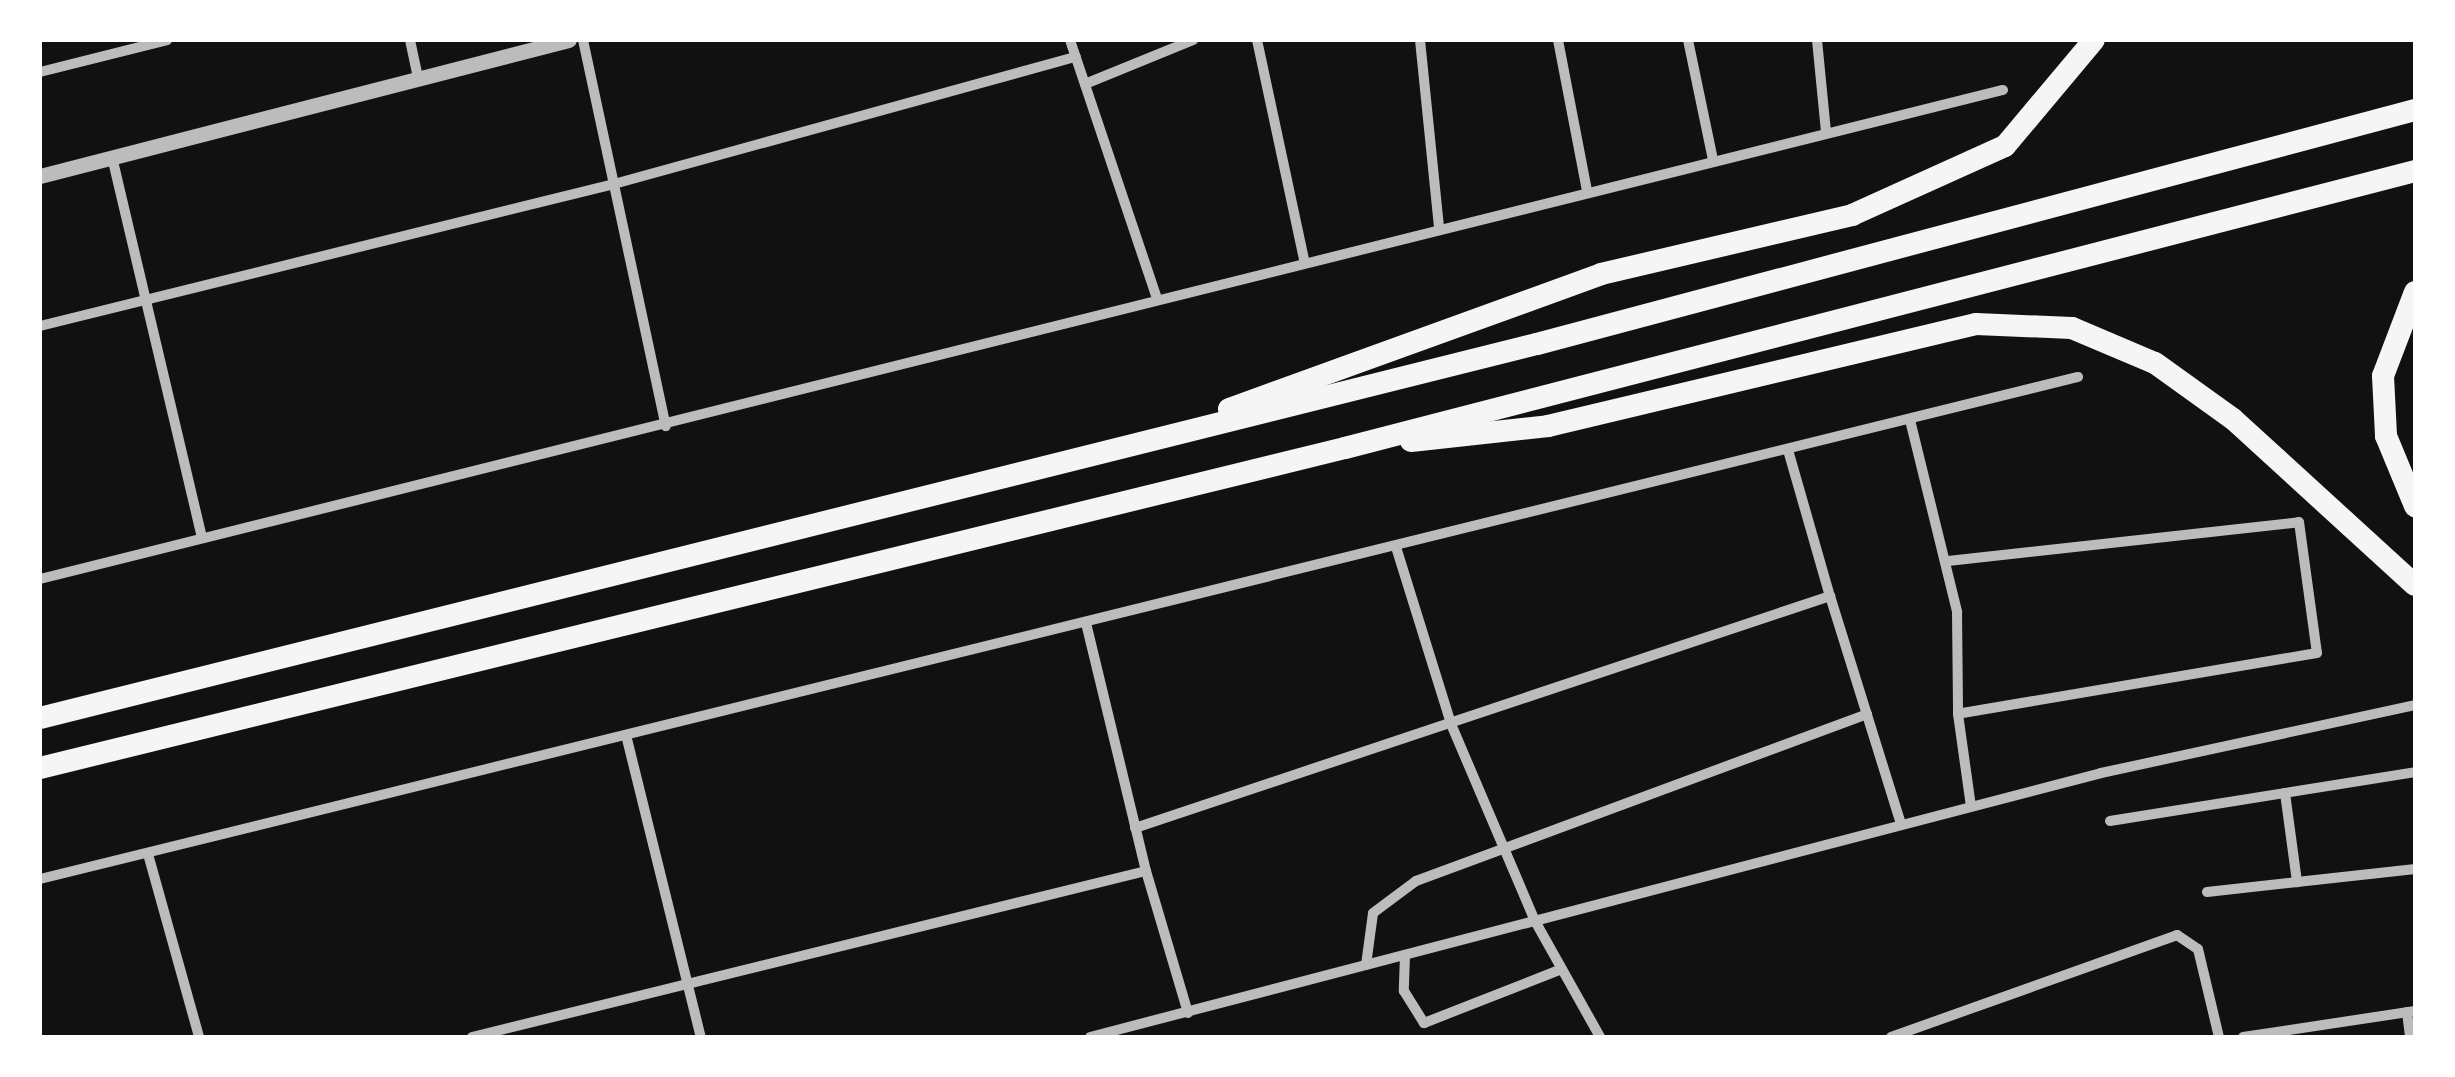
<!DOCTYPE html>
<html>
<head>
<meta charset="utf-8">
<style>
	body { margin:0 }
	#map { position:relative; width:2455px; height:1077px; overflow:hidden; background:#111; font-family:"Sofia Sans Condensed",sans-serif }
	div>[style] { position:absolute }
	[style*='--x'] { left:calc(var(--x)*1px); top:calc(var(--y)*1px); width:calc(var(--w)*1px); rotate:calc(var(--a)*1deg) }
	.minor>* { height:10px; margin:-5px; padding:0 5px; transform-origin:5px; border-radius:5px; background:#bcbcbc }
	.tertiary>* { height:15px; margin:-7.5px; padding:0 7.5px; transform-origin:7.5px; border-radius:7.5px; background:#bcbcbc }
	.motorway>* { height:22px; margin:-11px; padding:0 11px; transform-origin:11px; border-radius:11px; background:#f5f5f5 }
	span { translate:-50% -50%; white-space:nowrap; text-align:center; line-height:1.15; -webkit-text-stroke:10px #fff; paint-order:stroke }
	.frame { position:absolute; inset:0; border:42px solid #fff; pointer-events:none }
</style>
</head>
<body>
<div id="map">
	<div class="minor">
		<i style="--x:410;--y:40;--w:39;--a:78"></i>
		<i style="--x:583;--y:40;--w:395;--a:77.9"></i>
		<i style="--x:1070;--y:40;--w:273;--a:71.4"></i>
		<i style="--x:1257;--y:40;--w:225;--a:77.9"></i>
		<i style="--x:1420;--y:40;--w:187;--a:84.2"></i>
		<i style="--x:1558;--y:40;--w:153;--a:79.1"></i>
		<i style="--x:1688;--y:40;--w:123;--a:78.2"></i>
		<i style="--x:1817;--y:40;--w:91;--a:84.4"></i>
		<i style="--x:40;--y:72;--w:131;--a:-14.1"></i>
		<i style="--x:1085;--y:84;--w:117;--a:-22.2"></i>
		<i style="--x:112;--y:157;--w:391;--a:76.7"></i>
		<i style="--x:40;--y:326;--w:591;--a:-13.9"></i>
		<i style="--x:614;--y:184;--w:479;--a:-15.4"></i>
		<i style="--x:1910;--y:420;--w:198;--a:76.2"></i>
		<i style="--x:1957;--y:612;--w:102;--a:89.4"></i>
		<i style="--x:1788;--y:450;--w:152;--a:74"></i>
		<i style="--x:1396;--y:547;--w:185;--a:72.7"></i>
		<i style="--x:1451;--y:724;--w:214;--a:66.9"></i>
		<i style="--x:1535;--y:921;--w:133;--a:60.7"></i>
		<i style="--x:1948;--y:561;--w:353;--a:-6.3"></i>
		<i style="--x:2299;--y:522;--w:132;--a:82.2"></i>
		<i style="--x:2317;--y:653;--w:364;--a:170.4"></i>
		<i style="--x:1958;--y:714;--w:93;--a:82"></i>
		<i style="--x:40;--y:579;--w:2023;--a:-13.99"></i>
		<i style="--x:1086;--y:623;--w:255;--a:76.4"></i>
		<i style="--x:626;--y:735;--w:311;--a:76.1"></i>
		<i style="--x:2285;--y:793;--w:90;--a:82.3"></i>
		<i style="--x:2297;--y:882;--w:119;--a:-6.3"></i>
		<i style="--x:2110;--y:821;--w:309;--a:-9.1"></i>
		<i style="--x:1135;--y:828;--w:733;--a:-18.46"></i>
		<i style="--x:1830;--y:596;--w:239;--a:72.7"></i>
		<i style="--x:148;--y:854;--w:190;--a:74.4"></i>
		<i style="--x:40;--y:879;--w:2099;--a:-13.84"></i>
		<i style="--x:2207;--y:892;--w:91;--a:-6.3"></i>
		<i style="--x:1405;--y:955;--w:36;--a:92"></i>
		<i style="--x:1404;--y:991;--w:38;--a:58"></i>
		<i style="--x:1424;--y:1023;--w:148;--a:-21.4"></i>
		<i style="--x:1366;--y:965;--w:52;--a:-82.3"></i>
		<i style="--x:1373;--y:913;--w:54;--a:-36.7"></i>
		<i style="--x:1416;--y:881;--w:481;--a:-20.3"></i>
		<i style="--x:2407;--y:1012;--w:25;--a:83"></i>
		<i style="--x:472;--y:1037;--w:694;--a:-13.84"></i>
		<i style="--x:1146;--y:871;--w:148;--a:73.5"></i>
		<i style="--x:1090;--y:1037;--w:1045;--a:-14.63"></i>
		<i style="--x:2101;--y:773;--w:321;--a:-12.2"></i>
		<i style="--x:1891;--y:1037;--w:304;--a:-19.6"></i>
		<i style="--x:2177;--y:935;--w:25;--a:34"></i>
		<i style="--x:2198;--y:949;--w:90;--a:76.6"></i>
		<i style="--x:2243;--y:1037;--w:174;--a:-8.6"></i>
	</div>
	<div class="tertiary">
		<i style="--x:40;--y:176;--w:546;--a:-14.42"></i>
	</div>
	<div class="motorway">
		<i style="--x:2415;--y:292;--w:90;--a:110.9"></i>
		<i style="--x:2383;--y:376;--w:60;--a:87.1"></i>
		<i style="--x:2386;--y:436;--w:76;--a:67.5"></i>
		<i style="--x:1229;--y:409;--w:396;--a:-19.9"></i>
		<i style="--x:1601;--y:274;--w:258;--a:-13.2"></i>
		<i style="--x:1852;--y:215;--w:168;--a:-24.3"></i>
		<i style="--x:2005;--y:146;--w:138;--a:-50"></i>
		<i style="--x:1411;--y:441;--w:138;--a:-6.2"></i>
		<i style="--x:1548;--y:426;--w:440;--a:-13.4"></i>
		<i style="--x:1976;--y:324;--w:96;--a:2.4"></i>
		<i style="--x:2072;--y:328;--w:90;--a:22.9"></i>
		<i style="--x:2155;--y:363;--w:96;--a:35.7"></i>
		<i style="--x:2233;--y:419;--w:246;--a:42.4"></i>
		<i style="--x:40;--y:718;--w:1543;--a:-14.03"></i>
		<i style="--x:1537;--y:344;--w:909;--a:-14.92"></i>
		<i style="--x:40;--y:768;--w:1344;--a:-13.78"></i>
		<i style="--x:1345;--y:448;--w:1105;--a:-14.51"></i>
	</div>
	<div class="frame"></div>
</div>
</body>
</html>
